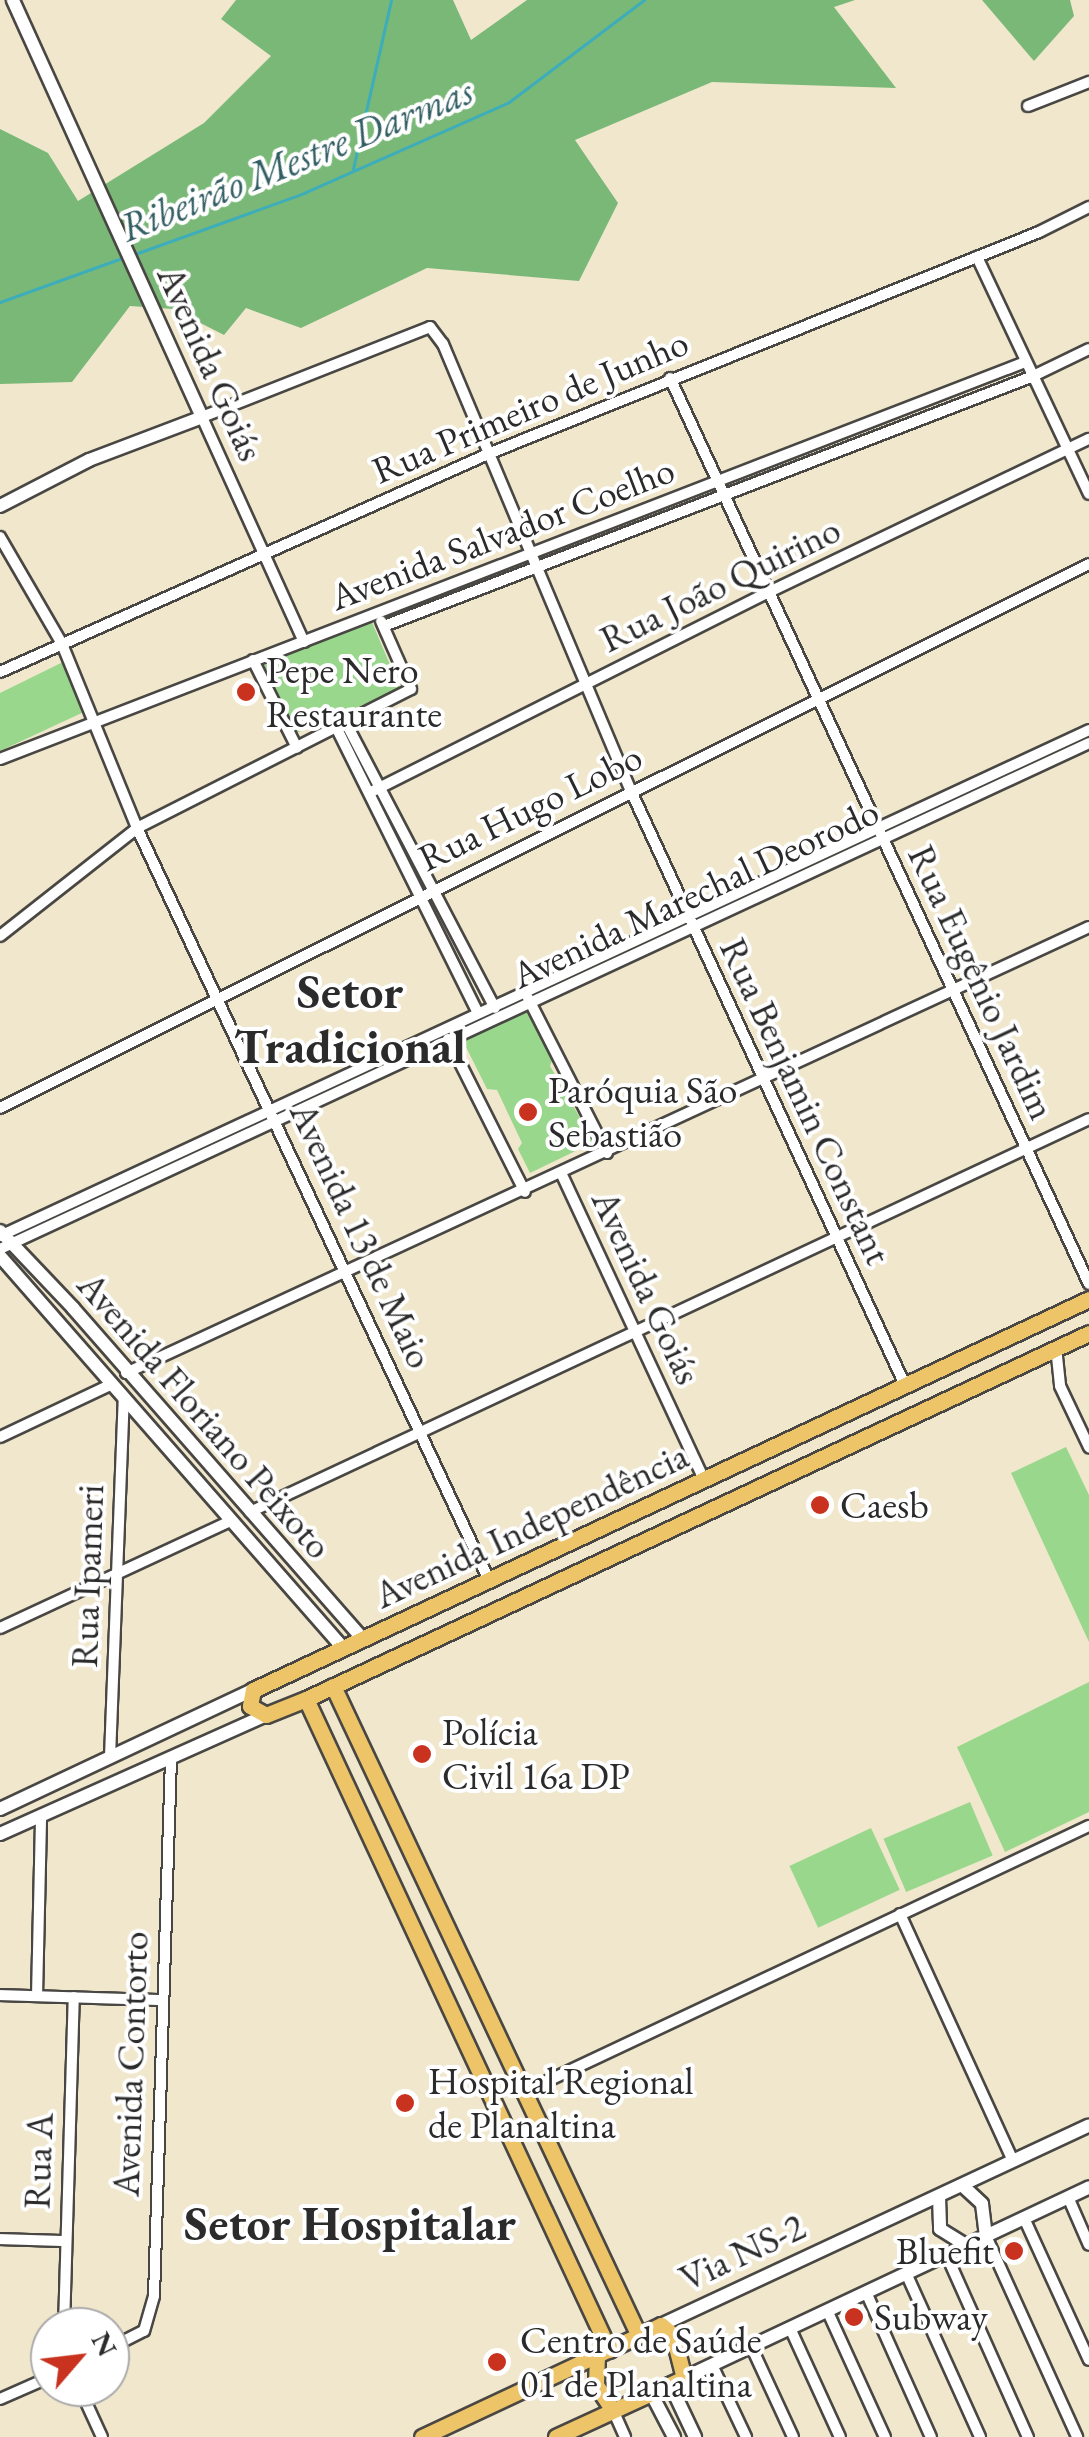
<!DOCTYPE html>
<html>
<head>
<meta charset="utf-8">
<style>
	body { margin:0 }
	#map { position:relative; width:1089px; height:2437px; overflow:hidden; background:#f0e7cd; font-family:"EB Garamond",serif }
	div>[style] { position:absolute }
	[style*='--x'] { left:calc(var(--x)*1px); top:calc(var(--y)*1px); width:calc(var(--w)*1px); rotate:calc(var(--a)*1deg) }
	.green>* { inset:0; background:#99d78d; transform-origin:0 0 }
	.forest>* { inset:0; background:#7ab878 }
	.stream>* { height:2.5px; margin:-1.25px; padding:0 1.25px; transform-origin:1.25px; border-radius:1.25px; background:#3eadba }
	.roads { filter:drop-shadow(2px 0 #494743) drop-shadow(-2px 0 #494743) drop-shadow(0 2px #494743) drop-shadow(0 -2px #494743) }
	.minor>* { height:10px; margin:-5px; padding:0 5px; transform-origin:5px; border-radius:5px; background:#fff }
	.tertiary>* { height:12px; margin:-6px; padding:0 6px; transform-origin:6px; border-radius:6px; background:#fff }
	.primary>* { height:15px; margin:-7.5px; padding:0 7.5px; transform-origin:7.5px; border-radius:7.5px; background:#eec469 }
	.dots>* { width:28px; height:28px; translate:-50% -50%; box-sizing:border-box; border:5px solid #fff; border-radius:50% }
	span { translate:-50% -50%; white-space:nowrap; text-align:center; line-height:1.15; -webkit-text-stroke:8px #fff; paint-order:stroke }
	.street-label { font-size:38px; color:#2b2b2b }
	.poi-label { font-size:38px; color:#2b2b2b }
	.left { translate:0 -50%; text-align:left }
	.right { translate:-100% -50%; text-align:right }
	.water-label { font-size:40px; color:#335f64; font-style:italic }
	.district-label { font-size:48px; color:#2b2b2b; font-weight:700 }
	.north { position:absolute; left:30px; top:2307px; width:100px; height:100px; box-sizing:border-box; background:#fff; border:2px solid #aaa; border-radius:50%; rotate:62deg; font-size:28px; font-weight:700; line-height:40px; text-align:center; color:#2b2b2b }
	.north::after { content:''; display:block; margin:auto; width:35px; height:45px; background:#c8321e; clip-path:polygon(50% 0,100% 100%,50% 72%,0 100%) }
</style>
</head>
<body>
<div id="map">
	<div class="green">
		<i style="left:371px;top:620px;width:75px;height:116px;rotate:67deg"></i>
		<i style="clip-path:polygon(65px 661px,86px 711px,0 751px,0 693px)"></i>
		<i style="clip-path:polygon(528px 1009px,553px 1058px,550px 1066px,594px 1142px,530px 1173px,518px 1149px,522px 1143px,497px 1090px,487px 1089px,462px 1039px)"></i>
		<i style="clip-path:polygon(1066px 1447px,1089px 1495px,1089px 1642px,1011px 1473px)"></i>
		<i style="clip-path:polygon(1089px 1682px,1089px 1812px,1005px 1852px,957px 1747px)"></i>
		<i style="left:970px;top:1802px;width:58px;height:94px;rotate:67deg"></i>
		<i style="left:871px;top:1828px;width:68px;height:90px;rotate:65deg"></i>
	</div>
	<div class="forest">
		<i style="clip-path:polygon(236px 0,453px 0,471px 40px,527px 0,855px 0,834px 7px,896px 88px,712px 82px,575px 140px,618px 203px,579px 281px,427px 268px,301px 328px,246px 308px,224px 335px,173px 309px,130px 306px,72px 382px,0 384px,0 129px,48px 153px,78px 201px,204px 123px,271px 56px,221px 19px)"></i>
		<i style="clip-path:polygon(982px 0,1070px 0,1074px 16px,1034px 61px)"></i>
	</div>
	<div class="stream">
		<i style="--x:353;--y:169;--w:173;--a:-77.3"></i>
		<i style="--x:135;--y:254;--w:180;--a:-19.8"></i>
		<i style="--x:304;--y:193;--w:224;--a:-23.9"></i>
		<i style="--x:509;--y:102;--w:169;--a:-37.1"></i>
		<i style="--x:0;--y:302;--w:130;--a:-19.8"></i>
	</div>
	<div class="roads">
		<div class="minor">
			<i style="--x:1028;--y:106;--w:66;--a:-21.5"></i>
			<i style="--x:977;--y:257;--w:262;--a:64.7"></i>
			<i style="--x:670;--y:378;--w:998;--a:65.18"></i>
			<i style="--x:0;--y:537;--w:124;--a:59.9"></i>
			<i style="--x:62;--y:644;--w:199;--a:67.8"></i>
			<i style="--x:137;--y:828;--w:830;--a:64.92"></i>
			<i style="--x:384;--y:626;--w:693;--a:-21.05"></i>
			<i style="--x:1031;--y:377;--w:64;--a:-25.8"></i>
			<i style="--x:304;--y:642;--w:247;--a:-114.4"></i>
			<i style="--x:202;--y:417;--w:245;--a:-21.5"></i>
			<i style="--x:430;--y:327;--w:21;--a:53"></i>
			<i style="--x:443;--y:344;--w:485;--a:67.2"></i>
			<i style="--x:631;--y:791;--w:654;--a:65.24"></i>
			<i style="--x:253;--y:660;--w:98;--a:63.4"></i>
			<i style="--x:0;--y:672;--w:534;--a:-24.07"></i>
			<i style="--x:488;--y:454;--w:594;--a:-21.94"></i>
			<i style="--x:1039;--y:232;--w:56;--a:-26.6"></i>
			<i style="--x:347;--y:725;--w:319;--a:62.4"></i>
			<i style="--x:337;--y:729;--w:317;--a:63.6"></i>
			<i style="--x:0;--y:759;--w:1099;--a:-21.17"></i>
			<i style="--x:371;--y:792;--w:443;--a:-26.7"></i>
			<i style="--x:767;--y:593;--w:357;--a:-25.6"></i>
			<i style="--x:0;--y:936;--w:174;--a:-38.2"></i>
			<i style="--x:137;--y:828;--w:307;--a:-26.9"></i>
			<i style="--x:411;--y:689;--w:74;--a:-113.8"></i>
			<i style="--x:528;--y:998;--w:174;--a:63"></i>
			<i style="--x:448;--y:1039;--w:171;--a:63.3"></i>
			<i style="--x:0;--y:1108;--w:1217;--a:-26.54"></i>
			<i style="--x:562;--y:1175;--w:336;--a:65"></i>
			<i style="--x:0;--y:1236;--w:1201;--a:-24.92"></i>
			<i style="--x:0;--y:1249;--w:1201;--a:-24.92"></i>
			<i style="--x:1056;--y:1347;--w:39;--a:84"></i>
			<i style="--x:1060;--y:1386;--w:68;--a:64.6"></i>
			<i style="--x:126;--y:1373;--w:1061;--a:-24.85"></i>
			<i style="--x:0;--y:1437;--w:124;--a:-25.3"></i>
			<i style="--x:250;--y:1512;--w:926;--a:-25.1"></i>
			<i style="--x:0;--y:1628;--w:255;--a:-24.9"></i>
			<i style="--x:110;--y:1757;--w:359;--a:-87.8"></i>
			<i style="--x:900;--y:1914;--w:272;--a:65.4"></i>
			<i style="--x:0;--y:1995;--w:161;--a:1.8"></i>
			<i style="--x:37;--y:1996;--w:180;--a:-88.7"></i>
			<i style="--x:522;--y:2093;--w:627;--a:-25.22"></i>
			<i style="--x:1068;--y:2197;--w:52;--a:66.4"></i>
			<i style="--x:1024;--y:2218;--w:156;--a:65.4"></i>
			<i style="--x:986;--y:2236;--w:221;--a:65.6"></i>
			<i style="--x:0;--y:2239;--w:65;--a:1.8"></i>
			<i style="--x:946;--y:2254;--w:201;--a:65.9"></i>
			<i style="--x:906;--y:2273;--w:180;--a:65.7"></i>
			<i style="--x:866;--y:2292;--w:159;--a:65.9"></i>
			<i style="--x:827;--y:2310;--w:140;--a:65.5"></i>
			<i style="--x:64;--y:2327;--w:330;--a:-88.3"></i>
			<i style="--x:790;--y:2328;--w:120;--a:65.4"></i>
			<i style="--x:751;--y:2346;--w:100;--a:65.2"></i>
			<i style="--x:110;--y:2348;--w:38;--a:-27"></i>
			<i style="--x:144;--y:2331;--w:36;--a:-74"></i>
			<i style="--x:154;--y:2296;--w:537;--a:-88.19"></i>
			<i style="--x:712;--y:2365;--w:80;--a:64.7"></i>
			<i style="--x:79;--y:2387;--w:55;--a:65.3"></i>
			<i style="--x:0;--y:2399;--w:55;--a:-23.7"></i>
			<i style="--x:613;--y:2410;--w:30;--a:66"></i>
		</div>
		<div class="tertiary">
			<i style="--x:0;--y:506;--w:100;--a:-27.3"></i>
			<i style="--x:89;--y:460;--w:121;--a:-20.8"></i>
			<i style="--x:202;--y:417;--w:458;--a:-114.4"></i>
			<i style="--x:0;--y:1231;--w:106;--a:46.5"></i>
			<i style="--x:73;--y:1308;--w:440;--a:48.8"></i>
			<i style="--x:0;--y:1256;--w:521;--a:48.81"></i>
			<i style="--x:0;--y:1809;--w:280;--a:-25.2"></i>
			<i style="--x:0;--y:1834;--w:291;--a:-24.1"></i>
			<i style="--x:963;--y:2186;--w:26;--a:43"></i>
			<i style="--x:982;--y:2204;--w:32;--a:83"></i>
			<i style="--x:939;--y:2197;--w:32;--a:88"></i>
			<i style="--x:940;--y:2229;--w:31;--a:32"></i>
			<i style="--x:661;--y:2325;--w:472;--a:-25"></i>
			<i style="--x:684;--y:2378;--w:448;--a:-25.2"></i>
			<i style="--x:670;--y:2384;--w:59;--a:64.7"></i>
			<i style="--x:651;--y:2393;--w:50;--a:62.4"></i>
		</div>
		<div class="primary">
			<i style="--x:1089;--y:1299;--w:923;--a:154.93"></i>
			<i style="--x:253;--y:1690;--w:16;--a:101"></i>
			<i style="--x:250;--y:1706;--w:18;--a:29"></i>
			<i style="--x:266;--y:1715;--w:43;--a:-21.8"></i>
			<i style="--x:306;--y:1699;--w:864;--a:-25.05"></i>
			<i style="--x:333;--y:1686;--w:718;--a:64.79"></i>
			<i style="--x:306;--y:1699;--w:718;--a:65.04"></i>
			<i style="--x:597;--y:2355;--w:30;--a:92"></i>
			<i style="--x:596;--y:2385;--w:30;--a:56"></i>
			<i style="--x:422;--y:2437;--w:264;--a:-25.1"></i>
			<i style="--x:661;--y:2325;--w:16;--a:40"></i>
			<i style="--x:673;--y:2335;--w:44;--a:75.7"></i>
			<i style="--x:684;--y:2378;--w:141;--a:155.3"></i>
		</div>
	</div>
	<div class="dots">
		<i style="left:246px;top:692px;background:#c8321e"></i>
		<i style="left:528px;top:1112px;background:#c8321e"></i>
		<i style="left:820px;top:1505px;background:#c8321e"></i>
		<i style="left:422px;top:1754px;background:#c8321e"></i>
		<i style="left:405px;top:2103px;background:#c8321e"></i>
		<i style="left:1014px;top:2251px;background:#c8321e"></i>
		<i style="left:854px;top:2317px;background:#c8321e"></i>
		<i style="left:497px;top:2362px;background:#c8321e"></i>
	</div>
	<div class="street-label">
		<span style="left:211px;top:363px;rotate:66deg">Avenida Goiás</span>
		<span style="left:530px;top:406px;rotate:-23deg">Rua Primeiro de Junho</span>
		<span style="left:502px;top:533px;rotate:-21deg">Avenida Salvador Coelho</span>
		<span style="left:720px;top:584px;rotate:-26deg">Rua João Quirino</span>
		<span style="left:530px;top:807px;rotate:-26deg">Rua Hugo Lobo</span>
		<span style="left:695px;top:893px;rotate:-25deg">Avenida Marechal Deorodo</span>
		<span style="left:982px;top:982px;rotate:65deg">Rua Eugênio Jardim</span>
		<span style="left:806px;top:1101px;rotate:65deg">Rua Benjamin Constant</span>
		<span style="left:362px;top:1235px;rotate:65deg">Avenida 13 de Maio</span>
		<span style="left:647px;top:1287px;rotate:65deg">Avenida Goiás</span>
		<span style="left:205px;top:1415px;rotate:49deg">Avenida Floriano Peixoto</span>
		<span style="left:531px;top:1525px;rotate:-25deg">Avenida Independência</span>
		<span style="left:87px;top:1576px;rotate:-88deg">Rua Ipameri</span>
		<span style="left:130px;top:2064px;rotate:-88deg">Avenida Contorto</span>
		<span style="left:38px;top:2161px;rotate:-88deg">Rua A</span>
		<span style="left:742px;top:2252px;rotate:-25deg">Via NS-2</span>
	</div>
	<div class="poi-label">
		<span class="left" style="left:266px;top:692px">Pepe Nero<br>Restaurante</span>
		<span class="left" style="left:548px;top:1112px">Paróquia São<br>Sebastião</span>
		<span class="left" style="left:840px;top:1505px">Caesb</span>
		<span class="left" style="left:442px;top:1754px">Polícia<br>Civil 16a DP</span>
		<span class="left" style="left:428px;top:2103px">Hospital Regional<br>de Planaltina</span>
		<span class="right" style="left:994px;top:2251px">Bluefit</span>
		<span class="left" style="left:874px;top:2317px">Subway</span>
		<span class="left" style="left:520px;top:2362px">Centro de Saúde<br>01 de Planaltina</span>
	</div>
	<div class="water-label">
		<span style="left:296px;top:159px;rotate:-22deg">Ribeirão Mestre Darmas</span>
	</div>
	<div class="district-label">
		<span style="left:350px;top:1019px">Setor<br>Tradicional</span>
		<span style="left:350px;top:2224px">Setor Hospitalar</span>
	</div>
	<div class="north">N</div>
</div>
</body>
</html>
